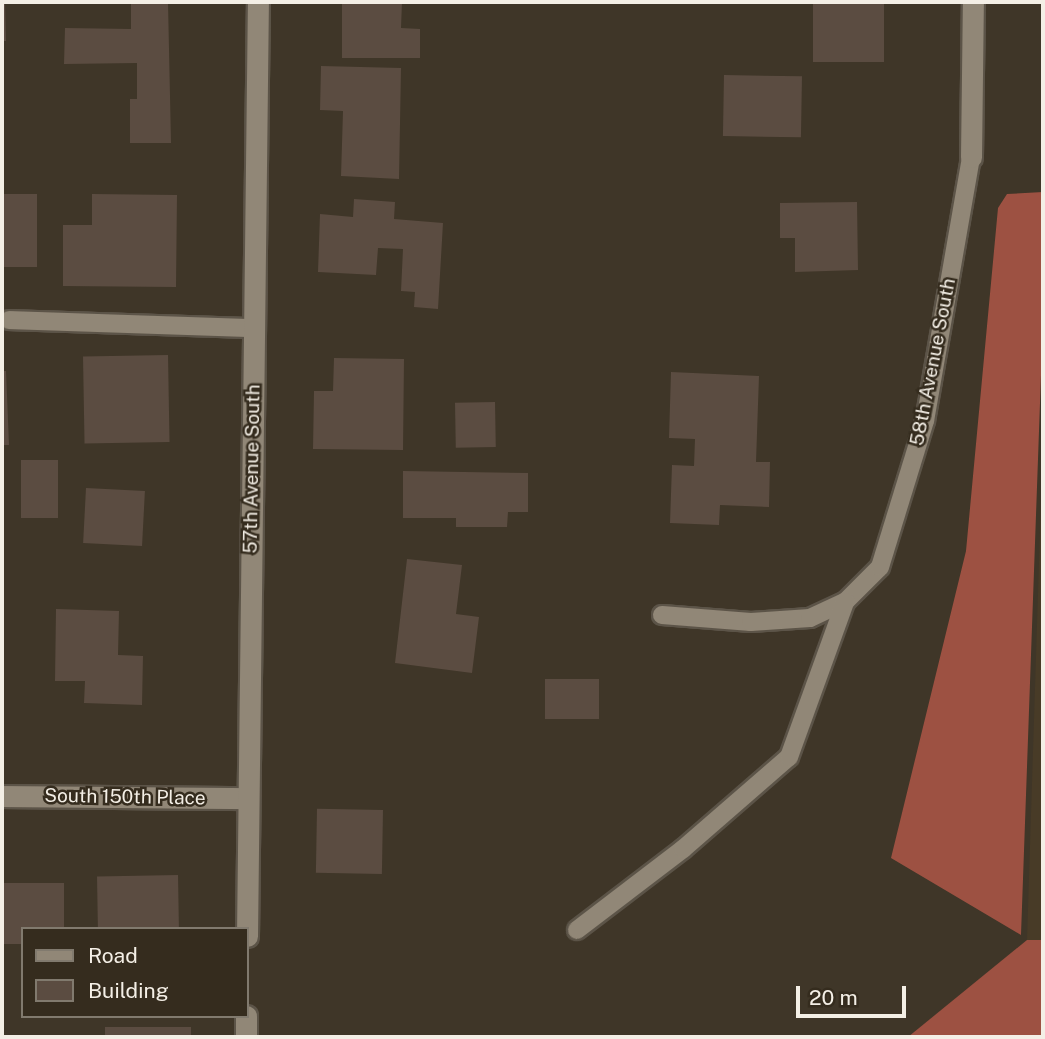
<!DOCTYPE html>
<html>
<head>
<meta charset="utf-8">
<style>
	body { margin:0 }
	#map { position:relative; width:1045px; height:1039px; overflow:hidden; background:#3f3628; font-family:"Public Sans",sans-serif }
	div>[style] { position:absolute }
	[style*='--x'] { left:calc(var(--x)*1px); top:calc(var(--y)*1px); width:calc(var(--w)*1px); rotate:calc(var(--a)*1deg) }
	.built>* { inset:0; background:#483b27 }
	.forest>* { inset:0; background:#9d5142 }
	.building>* { inset:0; background:#5b4c41; transform-origin:0 0 }
	.roads { filter:drop-shadow(2px 0 #5c5448) drop-shadow(-2px 0 #5c5448) drop-shadow(0 2px #5c5448) drop-shadow(0 -2px #5c5448) }
	.lane>* { height:18px; margin:-9px; padding:0 9px; transform-origin:9px; border-radius:9px; background:#918777 }
	.street>* { height:21px; margin:-10.5px; padding:0 10.5px; transform-origin:10.5px; border-radius:10.5px; background:#918777 }
	span { translate:-50% -50%; white-space:nowrap; text-align:center; line-height:1.15; -webkit-text-stroke:5px #352c1e; paint-order:stroke }
	.street-label { font-size:19px; color:#f4efe6 }
	.frame { position:absolute; inset:0; border:4px solid #f4efe6; pointer-events:none }
	.legend { position:absolute; left:21px; top:927px; width:228px; height:91px; box-sizing:border-box; background:#352c1e; border:2px solid #817a6e; margin:0; padding:9px 12px; list-style:none; font-size:21px; color:#f4efe6 }
	.legend li { display:flex; align-items:center; gap:14px; height:35px }
	.legend b { width:35px; border:2px solid #817a6e }
	.scale { position:absolute; left:796px; top:986px; width:110px; height:32px; box-sizing:border-box; border:4px solid #f4efe6; border-top:0; padding-left:9px; font-size:21px; line-height:24px; white-space:nowrap; color:#f4efe6; -webkit-text-stroke:5px #352c1e; paint-order:stroke }
</style>
</head>
<body>
<div id="map">
	<div class="built">
		<i style="clip-path:polygon(1043px 436px,1043px 940px,1027px 940px)"></i>
	</div>
	<div class="forest">
		<i style="clip-path:polygon(1043px 192px,1043px 319px,1021px 935px,891px 858px,966px 551px,998px 208px,1007px 194px)"></i>
		<i style="clip-path:polygon(1027px 940px,1043px 940px,1043px 1037px,908px 1037px)"></i>
	</div>
	<div class="building">
		<i style="clip-path:polygon(2px 2px,5px 2px,6px 41px,2px 41px)"></i>
		<i style="clip-path:polygon(131px 2px,168px 2px,171px 143px,130px 143px,130px 99px,137px 99px,137px 63px,64px 64px,65px 28px,131px 29px)"></i>
		<i style="clip-path:polygon(342px 2px,402px 2px,401px 28px,420px 29px,420px 58px,342px 58px)"></i>
		<i style="left:813px;top:2px;width:71px;height:60px"></i>
		<i style="clip-path:polygon(321px 66px,401px 68px,399px 179px,341px 176px,343px 111px,320px 110px)"></i>
		<i style="left:724px;top:75px;width:78px;height:61px;rotate:1deg"></i>
		<i style="left:2px;top:194px;width:35px;height:73px"></i>
		<i style="clip-path:polygon(92px 194px,177px 195px,176px 287px,63px 286px,63px 225px,92px 225px)"></i>
		<i style="clip-path:polygon(354px 199px,395px 202px,394px 219px,443px 223px,438px 309px,414px 307px,415px 292px,401px 291px,403px 249px,378px 248px,376px 275px,318px 272px,320px 214px,353px 217px)"></i>
		<i style="clip-path:polygon(857px 202px,858px 270px,795px 272px,795px 238px,780px 238px,780px 203px)"></i>
		<i style="left:168px;top:355px;width:87px;height:85px;rotate:89deg"></i>
		<i style="clip-path:polygon(334px 358px,404px 359px,403px 450px,313px 449px,314px 391px,333px 391px)"></i>
		<i style="clip-path:polygon(2px 371px,6px 371px,9px 445px,2px 445px)"></i>
		<i style="clip-path:polygon(671px 372px,759px 376px,756px 462px,770px 462px,769px 507px,720px 505px,719px 525px,670px 523px,672px 465px,694px 466px,695px 439px,669px 438px)"></i>
		<i style="left:495px;top:402px;width:45px;height:40px;rotate:89deg"></i>
		<i style="left:21px;top:460px;width:37px;height:58px"></i>
		<i style="clip-path:polygon(403px 471px,528px 473px,528px 512px,508px 512px,507px 527px,456px 527px,456px 518px,403px 518px)"></i>
		<i style="left:86px;top:488px;width:59px;height:55px;rotate:3deg"></i>
		<i style="clip-path:polygon(407px 559px,462px 565px,456px 614px,479px 617px,472px 673px,395px 663px)"></i>
		<i style="clip-path:polygon(56px 609px,119px 611px,118px 655px,143px 656px,142px 705px,84px 703px,85px 681px,55px 681px)"></i>
		<i style="left:545px;top:679px;width:54px;height:40px"></i>
		<i style="left:383px;top:810px;width:64px;height:66px;rotate:91deg"></i>
		<i style="left:178px;top:875px;width:54px;height:81px;rotate:89deg"></i>
		<i style="clip-path:polygon(2px 883px,64px 883px,64px 929px,23px 929px,23px 944px,2px 944px)"></i>
		<i style="left:105px;top:1027px;width:86px;height:10px"></i>
	</div>
	<div class="roads">
		<div class="lane">
			<i style="--x:9;--y:320;--w:245;--a:1.9"></i>
			<i style="--x:662;--y:615;--w:89;--a:4.5"></i>
			<i style="--x:751;--y:622;--w:59;--a:-3.9"></i>
			<i style="--x:810;--y:618;--w:38;--a:-25"></i>
			<i style="--x:845;--y:602;--w:49;--a:-45"></i>
			<i style="--x:880;--y:567;--w:153;--a:-72.9"></i>
			<i style="--x:925;--y:421;--w:268;--a:-80.1"></i>
			<i style="--x:577;--y:930;--w:133;--a:-37.4"></i>
			<i style="--x:683;--y:849;--w:140;--a:-41"></i>
			<i style="--x:789;--y:757;--w:165;--a:-70.1"></i>
		</div>
		<div class="street">
			<i style="--x:971;--y:157;--w:155;--a:-89.3"></i>
			<i style="--x:2;--y:796;--w:246;--a:0.5"></i>
			<i style="--x:247;--y:936;--w:934;--a:-89.33"></i>
			<i style="--x:246;--y:1037;--w:21;--a:-90"></i>
		</div>
	</div>
	<div class="street-label">
		<span style="left:933px;top:362px;rotate:-79deg">58th Avenue South</span>
		<span style="left:252px;top:469px;rotate:-89deg">57th Avenue South</span>
		<span style="left:125px;top:797px;rotate:1deg">South 150th Place</span>
	</div>
	<div class="frame"></div>
	<ul class="legend">
	<li><b style="height:9px;background:#918777"></b>Road</li>
	<li><b style="height:19px;background:#5b4c41"></b>Building</li>
	</ul>
	<div class="scale">20 m</div>
</div>
</body>
</html>
